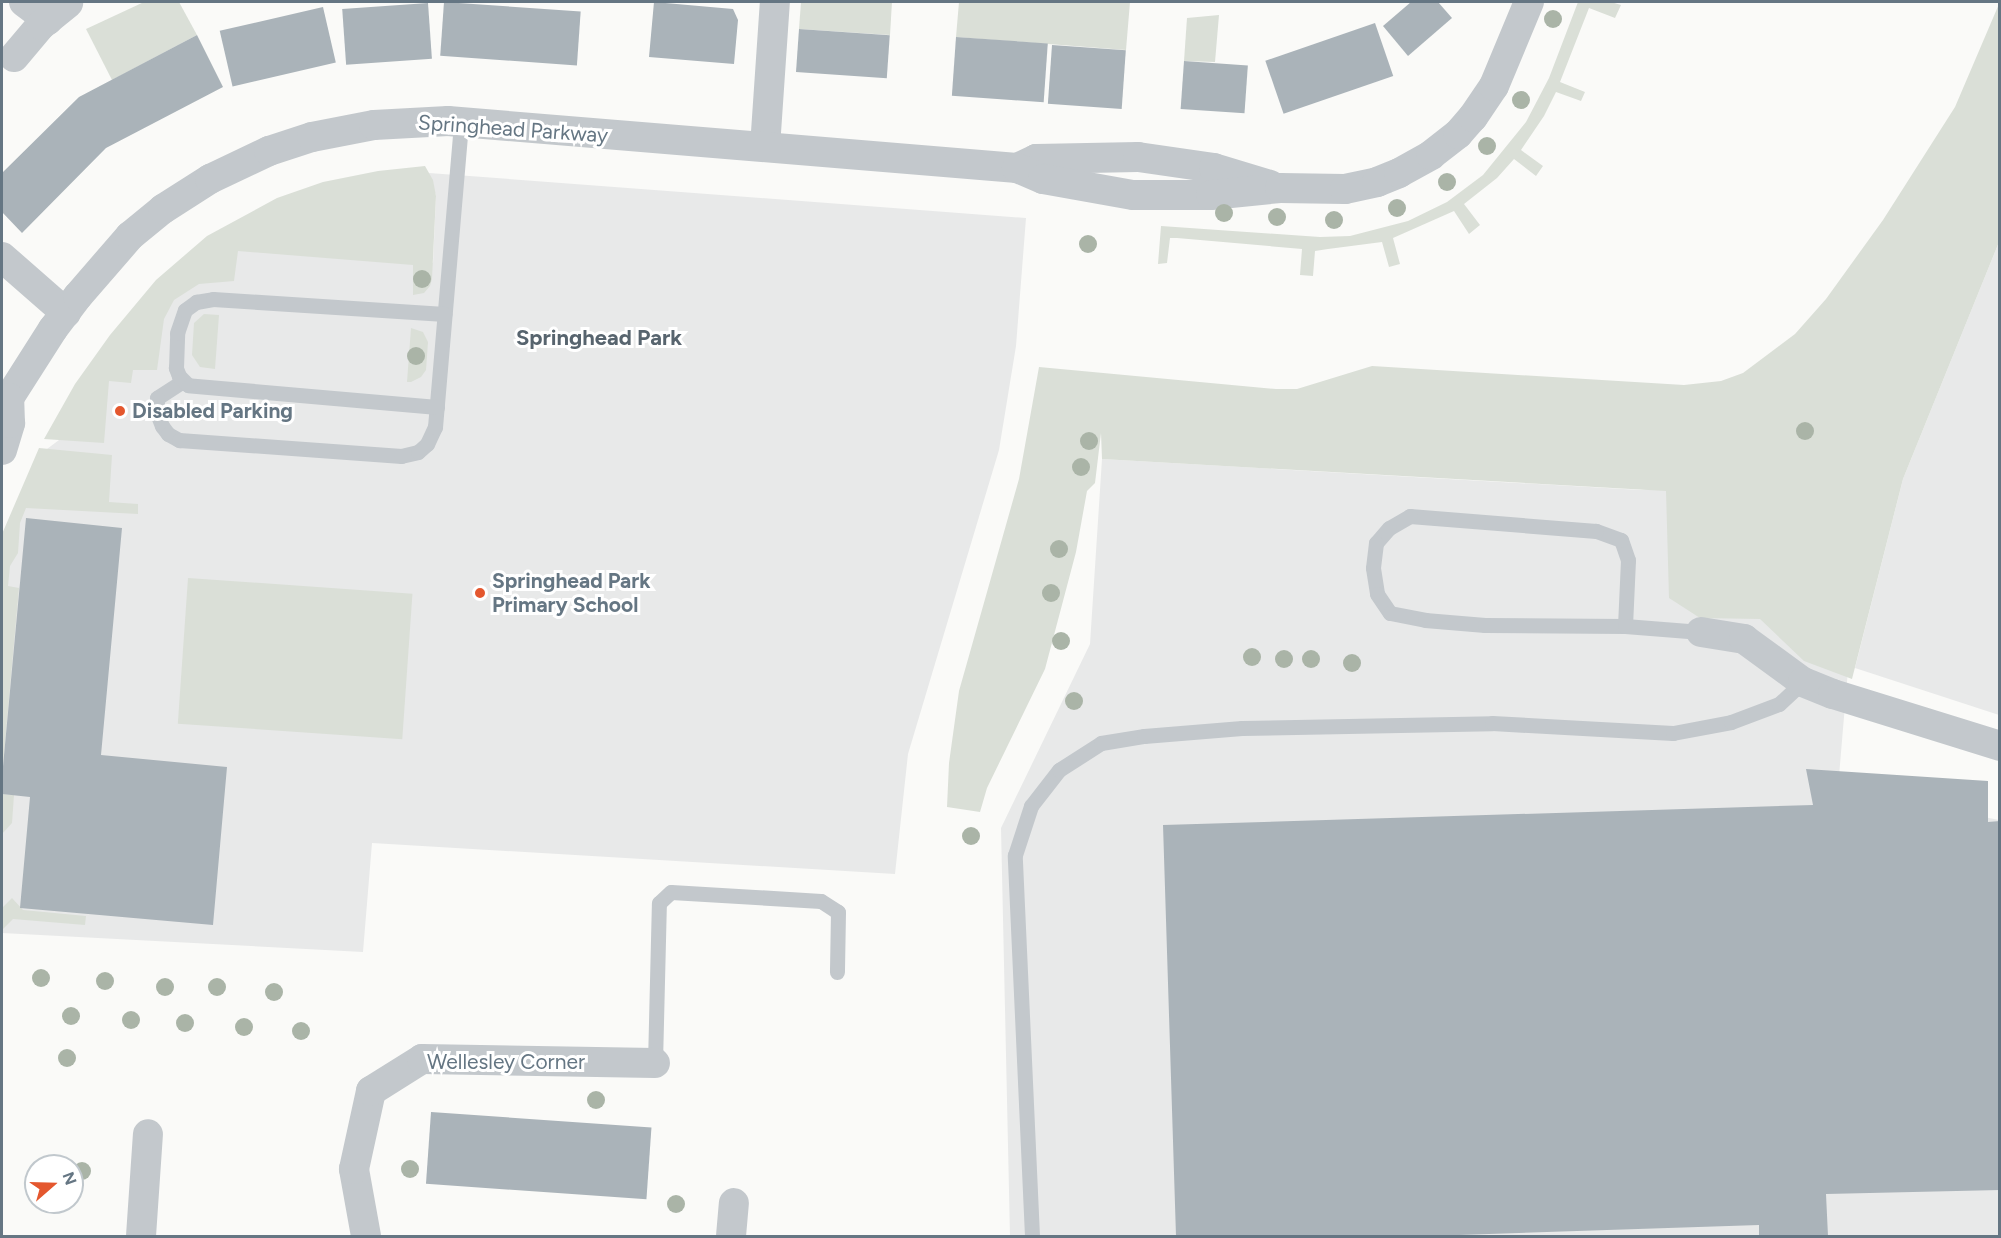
<!DOCTYPE html>
<html>
<head>
<meta charset="utf-8">
<style>
	body { margin:0 }
	#map { position:relative; width:2001px; height:1238px; overflow:hidden; background:#fafaf8; font-family:Figtree,sans-serif }
	div>[style] { position:absolute }
	[style*='--x'] { left:calc(var(--x)*1px); top:calc(var(--y)*1px); width:calc(var(--w)*1px); rotate:calc(var(--a)*1deg) }
	.built>* { inset:0; background:#e8e9e9 }
	.green>* { inset:0; background:#dadfd7; transform-origin:0 0 }
	.building>* { inset:0; background:#aab3b9; transform-origin:0 0 }
	.service>* { height:15px; margin:-7.5px; padding:0 7.5px; transform-origin:7.5px; border-radius:7.5px; background:#c3c8cc }
	.minor>* { height:30px; margin:-15px; padding:0 15px; transform-origin:15px; border-radius:15px; background:#c3c8cc }
	.trees>* { width:18px; height:18px; margin:-9px; border-radius:50%; background:#aab4a7 }
	.dots>* { width:16px; height:16px; translate:-50% -50%; box-sizing:border-box; border:3px solid #fff; border-radius:50% }
	span { translate:-50% -50%; white-space:nowrap; text-align:center; line-height:1.15; -webkit-text-stroke:6px #fff; paint-order:stroke }
	.street-label { font-size:21px; color:#657683 }
	.poi-label { font-size:21px; color:#657683; font-weight:700 }
	.left { translate:0 -50%; text-align:left }
	.neighbourhood-label { font-size:22px; color:#57646e; font-weight:700 }
	.frame { position:absolute; inset:0; border:3px solid #657683; pointer-events:none }
	.north { position:absolute; left:24px; top:1154px; width:60px; height:60px; box-sizing:border-box; background:#fff; border:2px solid #c1c8cd; border-radius:50%; rotate:70deg; font-size:16px; font-weight:700; line-height:24px; text-align:center; color:#657683 }
	.north::after { content:''; display:block; margin:auto; width:21px; height:27px; background:#e4572e; clip-path:polygon(50% 0,100% 100%,50% 72%,0 100%) }
</style>
</head>
<body>
<div id="map">
	<div class="built">
		<i style="clip-path:polygon(429px 173px,1026px 218px,1016px 346px,999px 450px,908px 754px,895px 874px,372px 843px,363px 952px,2px 933px,2px 550px,43px 452px,59px 440px,208px 248px,433px 263px,436px 196px)"></i>
		<i style="clip-path:polygon(1999px 242px,1999px 715px,1855px 668px,1903px 479px)"></i>
		<i style="clip-path:polygon(1102px 459px,1641px 490px,1865px 469px,1838px 788px,1999px 820px,1999px 1236px,1010px 1236px,1001px 828px,1090px 644px)"></i>
	</div>
	<div class="green">
		<i style="clip-path:polygon(144px 2px,179px 2px,197px 35px,112px 80px,86px 29px)"></i>
		<i style="clip-path:polygon(801px 2px,892px 2px,890px 35px,799px 29px)"></i>
		<i style="clip-path:polygon(959px 2px,1130px 2px,1126px 50px,956px 37px)"></i>
		<i style="clip-path:polygon(1578px 2px,1611px 2px,1621px 5px,1615px 18px,1589px 8px,1560px 82px,1585px 92px,1581px 101px,1556px 92px,1544px 116px,1521px 150px,1543px 166px,1536px 176px,1514px 159px,1497px 178px,1464px 204px,1480px 225px,1469px 234px,1454px 211px,1393px 238px,1400px 264px,1389px 267px,1382px 242px,1328px 249px,1315px 251px,1313px 276px,1300px 275px,1302px 249px,1177px 238px,1170px 238px,1167px 263px,1158px 264px,1161px 226px,1320px 237px,1350px 236px,1408px 221px,1447px 202px,1483px 175px,1526px 122px,1549px 78px)"></i>
		<i style="clip-path:polygon(1999px 4px,1999px 242px,1903px 479px,1852px 679px,1804px 661px,1760px 619px,1700px 618px,1669px 598px,1666px 491px,1102px 459px,1101px 433px,1095px 483px,1087px 491px,1076px 552px,1045px 669px,987px 788px,980px 812px,947px 807px,949px 763px,959px 691px,1019px 479px,1039px 367px,1276px 389px,1297px 389px,1372px 366px,1684px 385px,1721px 381px,1743px 373px,1795px 334px,1826px 299px,1883px 220px,1955px 107px)"></i>
		<i style="clip-path:polygon(1219px 15px,1215px 62px,1184px 61px,1187px 18px)"></i>
		<i style="clip-path:polygon(425px 166px,433px 180px,436px 196px,432px 279px,430px 286px,424px 293px,413px 295px,413px 265px,238px 251px,234px 281px,199px 284px,174px 300px,164px 319px,157px 370px,133px 370px,131px 383px,109px 381px,104px 443px,44px 439px,75px 384px,110px 335px,156px 280px,207px 236px,277px 198px,323px 182px,378px 171px)"></i>
		<i style="clip-path:polygon(204px 314px,219px 315px,215px 369px,200px 367px,192px 355px,194px 323px)"></i>
		<i style="clip-path:polygon(411px 328px,423px 332px,428px 342px,426px 370px,421px 377px,411px 382px,407px 382px)"></i>
		<i style="clip-path:polygon(39px 448px,112px 455px,109px 502px,138px 504px,138px 514px,26px 508px,20px 523px,18px 553px,10px 566px,8px 586px,19px 588px,2px 777px,2px 534px)"></i>
		<i style="left:188px;top:578px;width:225px;height:146px;rotate:4deg"></i>
		<i style="clip-path:polygon(2px 794px,14px 795px,12px 823px,2px 834px)"></i>
		<i style="clip-path:polygon(12px 898px,23px 910px,86px 916px,85px 925px,13px 919px,2px 930px,2px 908px)"></i>
	</div>
	<div class="building">
		<i style="left:444px;top:2px;width:137px;height:54px;rotate:4deg"></i>
		<i style="clip-path:polygon(654px 2px,733px 9px,738px 20px,734px 64px,649px 57px)"></i>
		<i style="clip-path:polygon(1411px 2px,1438px 2px,1452px 18px,1408px 56px,1383px 26px)"></i>
		<i style="left:428px;top:3px;width:56px;height:86px;rotate:86deg"></i>
		<i style="left:323px;top:7px;width:57px;height:106px;rotate:77deg"></i>
		<i style="left:1375px;top:23px;width:56px;height:116px;rotate:71deg"></i>
		<i style="left:799px;top:29px;width:91px;height:43px;rotate:4deg"></i>
		<i style="clip-path:polygon(197px 35px,223px 87px,106px 148px,22px 233px,2px 212px,2px 173px,79px 97px)"></i>
		<i style="left:956px;top:37px;width:92px;height:59px;rotate:4deg"></i>
		<i style="left:1052px;top:45px;width:74px;height:59px;rotate:4deg"></i>
		<i style="left:1184px;top:61px;width:64px;height:48px;rotate:4deg"></i>
		<i style="clip-path:polygon(26px 518px,122px 528px,101px 755px,227px 767px,213px 925px,20px 908px,30px 797px,2px 794px,2px 777px)"></i>
		<i style="clip-path:polygon(1806px 769px,1988px 781px,1988px 822px,2000px 821px,2000px 1190px,1826px 1194px,1828px 1236px,1759px 1236px,1759px 1225px,1430px 1236px,1176px 1236px,1163px 825px,1813px 805px)"></i>
		<i style="left:431px;top:1112px;width:221px;height:72px;rotate:4deg"></i>
	</div>
	<div class="service">
		<i style="--x:183;--y:381;--w:31;--a:147"></i>
		<i style="--x:157;--y:398;--w:15;--a:90"></i>
		<i style="--x:157;--y:413;--w:14;--a:69"></i>
		<i style="--x:162;--y:426;--w:10;--a:53"></i>
		<i style="--x:168;--y:434;--w:13;--a:29"></i>
		<i style="--x:179;--y:440;--w:223;--a:4.1"></i>
		<i style="--x:401;--y:456;--w:17;--a:-13"></i>
		<i style="--x:418;--y:452;--w:12;--a:-42"></i>
		<i style="--x:427;--y:444;--w:19;--a:-65"></i>
		<i style="--x:435;--y:427;--w:306;--a:-85.1"></i>
		<i style="--x:437;--y:407;--w:250;--a:-175"></i>
		<i style="--x:188;--y:385;--w:13;--a:-135"></i>
		<i style="--x:179;--y:376;--w:9;--a:-111"></i>
		<i style="--x:176;--y:368;--w:35;--a:-88"></i>
		<i style="--x:177;--y:333;--w:24;--a:-71"></i>
		<i style="--x:185;--y:310;--w:14;--a:-36"></i>
		<i style="--x:196;--y:302;--w:17;--a:-10"></i>
		<i style="--x:213;--y:299;--w:232;--a:3.7"></i>
		<i style="--x:1625;--y:626;--w:66;--a:-87.4"></i>
		<i style="--x:1628;--y:560;--w:21;--a:-109"></i>
		<i style="--x:1621;--y:540;--w:27;--a:-160"></i>
		<i style="--x:1596;--y:531;--w:187;--a:-175.4"></i>
		<i style="--x:1410;--y:516;--w:24;--a:150"></i>
		<i style="--x:1389;--y:528;--w:20;--a:131"></i>
		<i style="--x:1376;--y:543;--w:25;--a:97"></i>
		<i style="--x:1373;--y:568;--w:26;--a:81"></i>
		<i style="--x:1377;--y:594;--w:23;--a:56"></i>
		<i style="--x:1390;--y:613;--w:36;--a:11"></i>
		<i style="--x:1425;--y:620;--w:60;--a:4.8"></i>
		<i style="--x:1485;--y:625;--w:140;--a:0.4"></i>
		<i style="--x:1625;--y:626;--w:76;--a:4.5"></i>
		<i style="--x:655;--y:1063;--w:160;--a:-88.6"></i>
		<i style="--x:659;--y:903;--w:16;--a:-43"></i>
		<i style="--x:671;--y:892;--w:150;--a:3.4"></i>
		<i style="--x:821;--y:901;--w:20;--a:33"></i>
		<i style="--x:838;--y:912;--w:60;--a:91"></i>
		<i style="--x:1032;--y:1236;--w:381;--a:-92.6"></i>
		<i style="--x:1015;--y:855;--w:52;--a:-71.9"></i>
		<i style="--x:1031;--y:806;--w:46;--a:-52.1"></i>
		<i style="--x:1059;--y:770;--w:50;--a:-32.7"></i>
		<i style="--x:1101;--y:743;--w:44;--a:-9.2"></i>
		<i style="--x:1144;--y:736;--w:98;--a:-4.7"></i>
		<i style="--x:1242;--y:728;--w:250;--a:-1.1"></i>
		<i style="--x:1492;--y:723;--w:181;--a:3.2"></i>
		<i style="--x:1673;--y:733;--w:59;--a:-10.7"></i>
		<i style="--x:1731;--y:722;--w:51;--a:-20.6"></i>
		<i style="--x:1779;--y:704;--w:33;--a:-43"></i>
	</div>
	<div class="minor">
		<i style="--x:24;--y:2;--w:30;--a:37"></i>
		<i style="--x:14;--y:57;--w:42;--a:-49.8"></i>
		<i style="--x:41;--y:25;--w:35;--a:-39"></i>
		<i style="--x:765;--y:147;--w:145;--a:-86.1"></i>
		<i style="--x:1017;--y:168;--w:21;--a:-25"></i>
		<i style="--x:1036;--y:159;--w:102;--a:-1.1"></i>
		<i style="--x:1138;--y:157;--w:77;--a:8.2"></i>
		<i style="--x:1214;--y:168;--w:59;--a:16.9"></i>
		<i style="--x:2;--y:257;--w:85;--a:41.2"></i>
		<i style="--x:2;--y:403;--w:9;--a:-36"></i>
		<i style="--x:9;--y:398;--w:82;--a:-57.5"></i>
		<i style="--x:53;--y:329;--w:41;--a:-52.9"></i>
		<i style="--x:78;--y:296;--w:79;--a:-49.1"></i>
		<i style="--x:130;--y:236;--w:43;--a:-39.3"></i>
		<i style="--x:163;--y:209;--w:56;--a:-32.6"></i>
		<i style="--x:210;--y:179;--w:65;--a:-25.4"></i>
		<i style="--x:269;--y:151;--w:45;--a:-18"></i>
		<i style="--x:312;--y:137;--w:63;--a:-11"></i>
		<i style="--x:374;--y:125;--w:74;--a:-3.1"></i>
		<i style="--x:448;--y:121;--w:571;--a:4.72"></i>
		<i style="--x:1017;--y:168;--w:28;--a:23"></i>
		<i style="--x:1043;--y:179;--w:91;--a:10.1"></i>
		<i style="--x:1133;--y:195;--w:78;--a:0"></i>
		<i style="--x:1211;--y:195;--w:69;--a:-5.8"></i>
		<i style="--x:1280;--y:188;--w:65;--a:0.9"></i>
		<i style="--x:1345;--y:189;--w:33;--a:-12"></i>
		<i style="--x:1377;--y:182;--w:24;--a:-22"></i>
		<i style="--x:1399;--y:173;--w:37;--a:-29"></i>
		<i style="--x:1431;--y:155;--w:34;--a:-38"></i>
		<i style="--x:1458;--y:134;--w:23;--a:-49"></i>
		<i style="--x:1473;--y:117;--w:37;--a:-56"></i>
		<i style="--x:1494;--y:86;--w:91;--a:-67.4"></i>
		<i style="--x:2;--y:450;--w:28;--a:-73"></i>
		<i style="--x:10;--y:423;--w:25;--a:-92"></i>
		<i style="--x:1701;--y:632;--w:44;--a:9.2"></i>
		<i style="--x:1744;--y:639;--w:73;--a:36.1"></i>
		<i style="--x:1803;--y:682;--w:32;--a:22"></i>
		<i style="--x:1833;--y:694;--w:175;--a:17.3"></i>
		<i style="--x:141;--y:1236;--w:102;--a:-86.1"></i>
		<i style="--x:366;--y:1236;--w:68;--a:-100.2"></i>
		<i style="--x:354;--y:1169;--w:80;--a:-77.7"></i>
		<i style="--x:371;--y:1091;--w:60;--a:-32.1"></i>
		<i style="--x:422;--y:1059;--w:233;--a:1"></i>
		<i style="--x:731;--y:1236;--w:33;--a:-85"></i>
	</div>
	<div class="trees">
		<i style="left:1553px;top:19px"></i>
		<i style="left:1521px;top:100px"></i>
		<i style="left:1487px;top:146px"></i>
		<i style="left:1447px;top:182px"></i>
		<i style="left:1397px;top:208px"></i>
		<i style="left:1224px;top:213px"></i>
		<i style="left:1277px;top:217px"></i>
		<i style="left:1334px;top:220px"></i>
		<i style="left:1088px;top:244px"></i>
		<i style="left:422px;top:279px"></i>
		<i style="left:416px;top:356px"></i>
		<i style="left:1805px;top:431px"></i>
		<i style="left:1089px;top:441px"></i>
		<i style="left:1081px;top:467px"></i>
		<i style="left:1059px;top:549px"></i>
		<i style="left:1051px;top:593px"></i>
		<i style="left:1061px;top:641px"></i>
		<i style="left:1252px;top:657px"></i>
		<i style="left:1284px;top:659px"></i>
		<i style="left:1311px;top:659px"></i>
		<i style="left:1352px;top:663px"></i>
		<i style="left:1074px;top:701px"></i>
		<i style="left:971px;top:836px"></i>
		<i style="left:41px;top:978px"></i>
		<i style="left:105px;top:981px"></i>
		<i style="left:165px;top:987px"></i>
		<i style="left:217px;top:987px"></i>
		<i style="left:274px;top:992px"></i>
		<i style="left:71px;top:1016px"></i>
		<i style="left:131px;top:1020px"></i>
		<i style="left:185px;top:1023px"></i>
		<i style="left:244px;top:1027px"></i>
		<i style="left:301px;top:1031px"></i>
		<i style="left:67px;top:1058px"></i>
		<i style="left:596px;top:1100px"></i>
		<i style="left:410px;top:1169px"></i>
		<i style="left:82px;top:1171px"></i>
		<i style="left:676px;top:1204px"></i>
	</div>
	<div class="dots">
		<i style="left:120px;top:411px;background:#e4572e"></i>
		<i style="left:480px;top:593px;background:#e4572e"></i>
	</div>
	<div class="street-label">
		<span style="left:513px;top:129px;rotate:4deg">Springhead Parkway</span>
		<span style="left:506px;top:1062px">Wellesley Corner</span>
	</div>
	<div class="poi-label">
		<span class="left" style="left:132px;top:411px">Disabled Parking</span>
		<span class="left" style="left:492px;top:593px">Springhead Park<br>Primary School</span>
	</div>
	<div class="neighbourhood-label">
		<span style="left:599px;top:338px">Springhead Park</span>
	</div>
	<div class="frame"></div>
	<div class="north">N</div>
</div>
</body>
</html>
